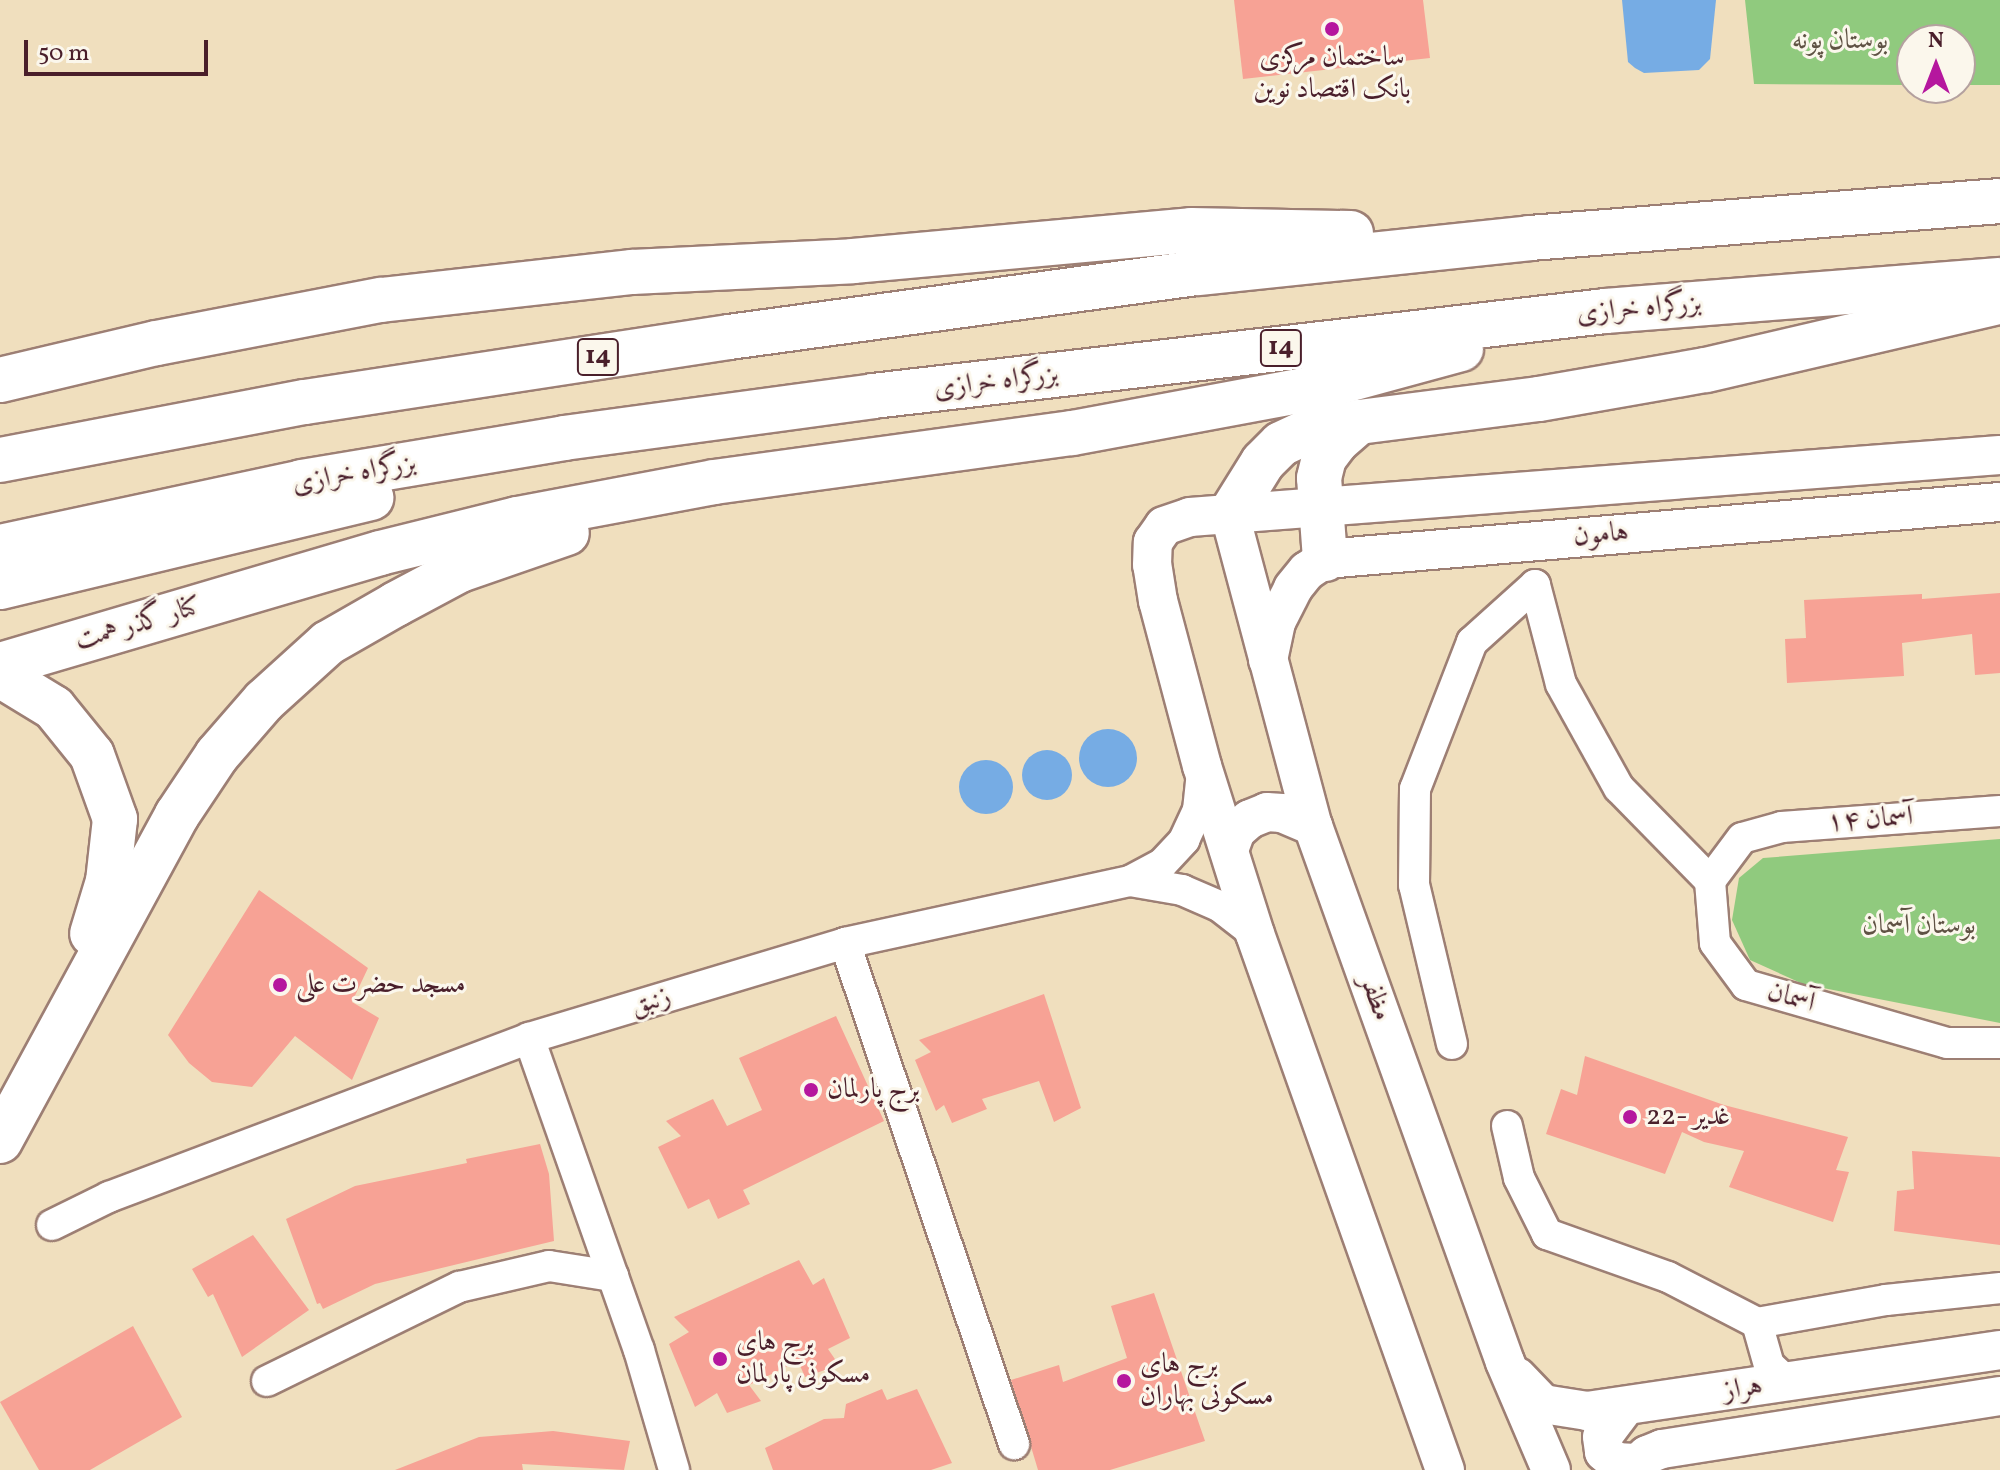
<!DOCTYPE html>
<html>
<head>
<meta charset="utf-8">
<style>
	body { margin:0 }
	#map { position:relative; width:2000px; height:1470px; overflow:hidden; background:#f0dfbe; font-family:Vollkorn,Amiri,serif }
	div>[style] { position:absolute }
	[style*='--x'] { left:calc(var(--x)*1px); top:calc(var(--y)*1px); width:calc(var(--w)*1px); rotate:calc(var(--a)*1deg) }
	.green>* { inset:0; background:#90ca7e }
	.water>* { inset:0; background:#76ace4 }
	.round { border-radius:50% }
	.building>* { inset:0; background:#f7a295 }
	.roads { filter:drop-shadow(2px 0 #9d7f74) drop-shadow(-2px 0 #9d7f74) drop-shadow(0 2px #9d7f74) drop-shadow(0 -2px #9d7f74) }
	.minor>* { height:30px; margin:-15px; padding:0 15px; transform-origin:15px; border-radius:15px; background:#fff }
	.tertiary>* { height:38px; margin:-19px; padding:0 19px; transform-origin:19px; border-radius:19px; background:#fff }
	.trunk>* { height:44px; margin:-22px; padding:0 22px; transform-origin:22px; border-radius:22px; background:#fff }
	.dots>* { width:22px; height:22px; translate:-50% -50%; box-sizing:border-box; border:4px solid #fbf7ec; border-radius:50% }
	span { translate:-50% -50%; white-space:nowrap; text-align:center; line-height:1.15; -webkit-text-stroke:6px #fbf7ec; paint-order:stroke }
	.shield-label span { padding:2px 6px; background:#fbf7ec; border:2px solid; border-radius:6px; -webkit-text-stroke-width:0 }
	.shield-label { font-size:26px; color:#4a1f2b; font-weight:700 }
	.park-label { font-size:28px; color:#5f5244 }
	.poi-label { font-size:28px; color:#4a1f2b }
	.left { translate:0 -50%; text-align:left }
	.street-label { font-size:28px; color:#4a1f2b }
	.north { position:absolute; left:1896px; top:24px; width:80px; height:80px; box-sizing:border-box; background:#fbf7ec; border:2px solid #b4a19f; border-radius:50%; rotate:0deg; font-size:22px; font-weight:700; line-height:32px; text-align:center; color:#4a1f2b }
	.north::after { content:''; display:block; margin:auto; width:28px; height:36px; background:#b5179e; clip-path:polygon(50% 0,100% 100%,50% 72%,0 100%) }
	.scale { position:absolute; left:24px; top:40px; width:184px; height:36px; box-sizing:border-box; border:4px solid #4a1f2b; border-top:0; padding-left:10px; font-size:24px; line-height:28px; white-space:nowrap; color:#4a1f2b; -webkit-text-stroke:6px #fbf7ec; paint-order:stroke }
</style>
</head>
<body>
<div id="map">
	<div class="green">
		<i style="clip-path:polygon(1745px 0,2000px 0,2000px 85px,1960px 85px,1960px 40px,1912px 40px,1912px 85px,1754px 84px)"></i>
		<i style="clip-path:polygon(2000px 839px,2000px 1023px,1803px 984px,1750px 960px,1732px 920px,1739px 878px,1763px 858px)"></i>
	</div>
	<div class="water">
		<i style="clip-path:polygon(1622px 0,1716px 0,1710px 59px,1699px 70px,1644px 73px,1635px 68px,1628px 62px)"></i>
		<i class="round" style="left:1079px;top:729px;width:58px;height:58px"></i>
		<i class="round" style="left:1022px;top:750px;width:50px;height:50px"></i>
		<i class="round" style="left:959px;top:760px;width:54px;height:54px"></i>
	</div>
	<div class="building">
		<i style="clip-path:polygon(1234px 0,1423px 0,1430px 58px,1243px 79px)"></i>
		<i style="clip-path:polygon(2000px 593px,2000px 673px,1975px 675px,1972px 634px,1902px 643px,1904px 676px,1787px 683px,1785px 639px,1806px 638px,1804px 600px,1922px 594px,1922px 599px)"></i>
		<i style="clip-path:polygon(259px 890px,368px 968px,352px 1002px,379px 1018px,352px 1080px,295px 1036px,252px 1087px,212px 1082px,189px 1063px,168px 1035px)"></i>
		<i style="clip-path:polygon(1044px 994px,1081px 1108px,1054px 1122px,1039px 1081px,982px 1099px,987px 1109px,952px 1123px,944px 1105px,936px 1111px,915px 1060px,931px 1052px,919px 1040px)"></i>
		<i style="clip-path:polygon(836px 1016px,884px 1121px,743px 1190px,750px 1204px,718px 1219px,709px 1199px,688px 1209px,658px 1147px,681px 1136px,666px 1121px,713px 1099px,727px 1126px,762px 1110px,739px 1058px)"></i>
		<i style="clip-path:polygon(1585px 1056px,1724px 1105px,1848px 1137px,1836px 1170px,1849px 1172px,1833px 1222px,1729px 1187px,1744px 1151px,1704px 1142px,1682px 1132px,1665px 1174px,1546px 1134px,1561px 1089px,1577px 1095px)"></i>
		<i style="clip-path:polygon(540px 1144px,549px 1174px,554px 1241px,375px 1284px,323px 1309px,320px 1303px,317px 1304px,286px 1219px,355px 1186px,467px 1163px,466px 1159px)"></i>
		<i style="clip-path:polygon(1912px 1151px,2000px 1157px,2000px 1245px,1894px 1231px,1897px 1191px,1914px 1189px)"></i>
		<i style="clip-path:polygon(253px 1235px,309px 1310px,242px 1357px,213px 1294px,208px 1297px,192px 1269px)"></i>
		<i style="clip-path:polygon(799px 1260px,813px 1285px,824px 1278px,850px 1338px,828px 1349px,839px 1365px,805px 1377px,798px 1361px,749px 1385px,761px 1401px,727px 1413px,717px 1393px,695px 1407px,669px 1344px,689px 1332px,674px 1317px)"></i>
		<i style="clip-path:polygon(1154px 1293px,1205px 1441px,1110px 1470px,1038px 1470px,1011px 1380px,1059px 1365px,1063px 1382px,1127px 1358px,1111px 1306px)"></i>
		<i style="clip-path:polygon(133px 1326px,182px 1417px,90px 1470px,39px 1470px,0 1402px)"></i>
		<i style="clip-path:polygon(882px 1389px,887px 1400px,917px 1389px,952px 1463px,931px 1470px,773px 1470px,765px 1448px,824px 1419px,844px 1418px,846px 1404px)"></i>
		<i style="clip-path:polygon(553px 1431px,630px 1441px,624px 1470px,522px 1464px,523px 1470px,395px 1470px,479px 1437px)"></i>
	</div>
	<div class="roads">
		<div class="minor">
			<i style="--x:2000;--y:811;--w:219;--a:175.8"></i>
			<i style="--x:1782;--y:827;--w:41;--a:164.6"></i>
			<i style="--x:1742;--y:838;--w:54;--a:126.7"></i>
			<i style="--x:1710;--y:881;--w:62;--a:85.4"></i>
			<i style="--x:1715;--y:943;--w:52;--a:53.6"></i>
			<i style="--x:1746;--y:985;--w:209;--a:16.1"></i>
			<i style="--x:1947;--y:1043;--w:53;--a:0"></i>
			<i style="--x:1130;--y:881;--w:53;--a:9.8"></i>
			<i style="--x:1182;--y:890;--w:40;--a:23.4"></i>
			<i style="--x:1219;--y:906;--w:46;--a:37.9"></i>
			<i style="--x:845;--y:943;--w:529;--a:71.36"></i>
			<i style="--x:529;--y:1038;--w:331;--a:70.6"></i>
			<i style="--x:639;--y:1350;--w:125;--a:73.7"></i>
			<i style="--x:1452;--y:1044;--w:163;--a:-103.4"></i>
			<i style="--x:1414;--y:885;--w:96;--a:-89.4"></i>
			<i style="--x:1415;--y:789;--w:158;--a:-68.8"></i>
			<i style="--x:1472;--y:642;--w:85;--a:-42.1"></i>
			<i style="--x:1535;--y:585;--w:102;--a:75.3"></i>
			<i style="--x:1561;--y:684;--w:119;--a:60.9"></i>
			<i style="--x:1619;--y:788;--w:130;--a:45.6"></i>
			<i style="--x:1507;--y:1126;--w:53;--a:77"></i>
			<i style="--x:1519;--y:1178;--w:63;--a:63.4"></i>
			<i style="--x:1547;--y:1234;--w:128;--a:19.6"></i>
			<i style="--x:1668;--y:1277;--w:100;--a:27.3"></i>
			<i style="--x:1757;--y:1323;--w:131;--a:-10.1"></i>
			<i style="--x:1886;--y:1300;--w:115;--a:-6"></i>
			<i style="--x:52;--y:1225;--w:64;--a:-26.2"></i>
			<i style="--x:109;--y:1197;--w:449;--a:-20.7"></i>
			<i style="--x:529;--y:1038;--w:330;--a:-16.7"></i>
			<i style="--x:845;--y:943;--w:292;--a:-12.3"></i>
			<i style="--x:1130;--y:881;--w:36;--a:-28"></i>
			<i style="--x:1162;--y:864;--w:33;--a:-47"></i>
			<i style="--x:1184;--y:840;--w:33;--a:-65"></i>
			<i style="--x:1198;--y:810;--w:38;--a:-84"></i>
			<i style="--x:1757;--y:1323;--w:44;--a:74.1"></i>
			<i style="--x:1769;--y:1365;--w:25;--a:43"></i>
			<i style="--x:267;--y:1381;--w:214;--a:-26.1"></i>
			<i style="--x:459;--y:1287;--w:92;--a:-13.1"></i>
			<i style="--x:549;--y:1266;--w:65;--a:8.9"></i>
		</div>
		<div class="tertiary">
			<i style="--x:1230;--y:515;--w:322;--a:75.1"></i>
			<i style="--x:1313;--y:826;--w:569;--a:70.29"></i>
			<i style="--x:1505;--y:1362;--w:117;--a:66.9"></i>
			<i style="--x:1268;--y:660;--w:39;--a:-78"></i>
			<i style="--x:1276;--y:622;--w:38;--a:-63"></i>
			<i style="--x:1293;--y:588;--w:22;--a:-51"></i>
			<i style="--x:1307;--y:571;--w:22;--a:-34"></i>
			<i style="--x:1325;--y:559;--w:677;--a:-4.83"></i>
			<i style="--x:1229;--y:850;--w:20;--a:-70"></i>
			<i style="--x:1236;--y:831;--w:18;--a:-41"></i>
			<i style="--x:1250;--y:819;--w:18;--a:-22"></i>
			<i style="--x:1267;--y:812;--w:15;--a:4"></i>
			<i style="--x:1282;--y:813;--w:34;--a:23"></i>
			<i style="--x:1517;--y:1377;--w:37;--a:46"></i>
			<i style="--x:1543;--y:1404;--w:45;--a:9"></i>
			<i style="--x:1587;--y:1411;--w:417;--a:-8.4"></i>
			<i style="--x:1624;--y:1408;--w:36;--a:127"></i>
			<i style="--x:1602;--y:1437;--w:15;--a:82"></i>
			<i style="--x:1604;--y:1452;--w:16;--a:40"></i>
			<i style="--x:1616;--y:1462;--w:19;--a:3"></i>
			<i style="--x:1445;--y:1470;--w:569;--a:-109.52"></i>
			<i style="--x:1255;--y:934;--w:176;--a:-107.5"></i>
			<i style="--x:1202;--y:766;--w:171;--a:-104.9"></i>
			<i style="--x:1158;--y:601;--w:36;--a:-99"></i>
			<i style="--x:1152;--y:565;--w:23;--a:-88"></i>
			<i style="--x:1153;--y:542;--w:19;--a:-55"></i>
			<i style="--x:1164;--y:526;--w:28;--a:-19"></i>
			<i style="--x:1190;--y:517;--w:812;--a:-4.38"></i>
			<i style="--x:1630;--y:1470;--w:23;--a:-41"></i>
			<i style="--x:1647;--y:1455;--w:16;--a:-22"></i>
			<i style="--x:1662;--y:1449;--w:342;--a:-8.9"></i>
		</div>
		<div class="trunk">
			<i style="--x:0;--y:380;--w:161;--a:-13.3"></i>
			<i style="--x:157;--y:343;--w:228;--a:-10.9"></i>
			<i style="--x:381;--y:300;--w:253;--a:-6.4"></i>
			<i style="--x:632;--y:272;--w:221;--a:-2.8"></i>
			<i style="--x:853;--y:261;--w:339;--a:-5.2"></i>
			<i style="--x:1191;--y:230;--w:160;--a:1.1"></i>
			<i style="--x:0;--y:460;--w:310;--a:-10.8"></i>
			<i style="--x:305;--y:402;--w:429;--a:-8.7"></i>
			<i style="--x:729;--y:337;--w:474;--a:-7.8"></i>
			<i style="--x:1199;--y:273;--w:333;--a:-6"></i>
			<i style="--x:1530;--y:238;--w:471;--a:-4.5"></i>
			<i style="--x:1230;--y:515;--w:62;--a:-58.1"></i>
			<i style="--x:1263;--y:462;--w:25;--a:-45"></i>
			<i style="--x:1281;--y:444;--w:26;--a:-25"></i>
			<i style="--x:1305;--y:433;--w:55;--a:-11.5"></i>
			<i style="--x:1359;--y:422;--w:181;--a:-7.3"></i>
			<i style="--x:1539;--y:399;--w:169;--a:-9.9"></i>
			<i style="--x:1706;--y:370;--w:301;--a:-13.1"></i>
			<i style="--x:0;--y:547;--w:309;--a:-12.1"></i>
			<i style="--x:302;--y:482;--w:266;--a:-9.5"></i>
			<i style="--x:564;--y:438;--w:312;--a:-7.7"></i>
			<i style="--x:873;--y:396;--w:737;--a:-6.62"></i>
			<i style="--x:1605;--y:311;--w:396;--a:-4.5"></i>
			<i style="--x:1325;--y:559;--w:81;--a:-94.2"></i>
			<i style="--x:1319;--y:478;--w:21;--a:-76"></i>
			<i style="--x:1324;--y:458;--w:21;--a:-53"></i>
			<i style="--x:1337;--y:441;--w:29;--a:-41"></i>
			<i style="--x:0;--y:587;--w:382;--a:-13.5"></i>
			<i style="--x:0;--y:665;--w:396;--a:-16.4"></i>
			<i style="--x:380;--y:553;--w:141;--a:-13.9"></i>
			<i style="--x:517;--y:519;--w:200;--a:-10.6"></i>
			<i style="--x:714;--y:482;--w:361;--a:-7.8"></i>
			<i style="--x:1072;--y:433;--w:257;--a:-10.5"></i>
			<i style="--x:1325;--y:386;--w:141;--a:-15.2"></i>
			<i style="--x:0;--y:675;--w:63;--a:31.4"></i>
			<i style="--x:54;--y:708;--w:60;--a:51"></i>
			<i style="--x:92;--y:755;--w:68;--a:70.2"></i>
			<i style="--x:115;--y:819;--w:62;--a:96.4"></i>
			<i style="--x:108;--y:881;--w:55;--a:106.8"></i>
			<i style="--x:0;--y:1141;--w:371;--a:-61.5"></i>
			<i style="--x:177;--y:815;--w:72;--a:-56.3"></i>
			<i style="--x:217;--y:755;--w:72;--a:-49"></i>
			<i style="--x:264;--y:701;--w:86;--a:-42.2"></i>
			<i style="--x:328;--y:643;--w:78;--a:-29.8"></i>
			<i style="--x:396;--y:604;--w:72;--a:-28"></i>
			<i style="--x:460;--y:570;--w:113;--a:-19.1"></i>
		</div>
	</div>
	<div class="dots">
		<i style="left:1332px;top:29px;background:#b5179e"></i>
		<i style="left:280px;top:985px;background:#b5179e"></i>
		<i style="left:811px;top:1090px;background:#b5179e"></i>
		<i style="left:1630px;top:1117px;background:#b5179e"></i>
		<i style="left:720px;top:1359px;background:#b5179e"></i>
		<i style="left:1124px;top:1381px;background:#b5179e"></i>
	</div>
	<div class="shield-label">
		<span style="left:1281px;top:348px">14</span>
		<span style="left:598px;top:357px">14</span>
	</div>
	<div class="park-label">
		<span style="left:1840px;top:41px">بوستان پونه</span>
		<span style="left:1919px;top:926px">بوستان آسمان</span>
	</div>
	<div class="poi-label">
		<span style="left:1332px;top:74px">ساختمان مرکزی<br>بانک اقتصاد نوین</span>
		<span class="left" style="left:296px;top:985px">مسجد حضرت علی</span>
		<span class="left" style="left:827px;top:1090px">برج پارلمان</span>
		<span class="left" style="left:1646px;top:1117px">22- غدیر</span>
		<span class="left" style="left:736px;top:1359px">برج های<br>مسکونی پارلمان</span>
		<span class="left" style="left:1140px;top:1381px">برج های<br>مسکونی بهاران</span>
	</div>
	<div class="street-label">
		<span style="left:1639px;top:309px;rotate:-5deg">بزرگراه خرازی</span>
		<span style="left:996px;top:382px;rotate:-7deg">بزرگراه خرازی</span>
		<span style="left:354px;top:474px;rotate:-10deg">بزرگراه خرازی</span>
		<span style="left:1601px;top:535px;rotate:-5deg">هامون</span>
		<span style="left:138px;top:624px;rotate:-16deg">کنار گذر همت</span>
		<span style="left:1870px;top:820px;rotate:-4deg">آسمان ۱۴</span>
		<span style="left:1375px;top:998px;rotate:70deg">مظفر</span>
		<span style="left:1791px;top:998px;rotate:16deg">آسمان</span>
		<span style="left:651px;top:1002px;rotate:-17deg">زنبق</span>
		<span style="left:1743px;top:1389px;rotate:-9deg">هراز</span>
	</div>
	<div class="north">N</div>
	<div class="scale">50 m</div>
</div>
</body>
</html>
